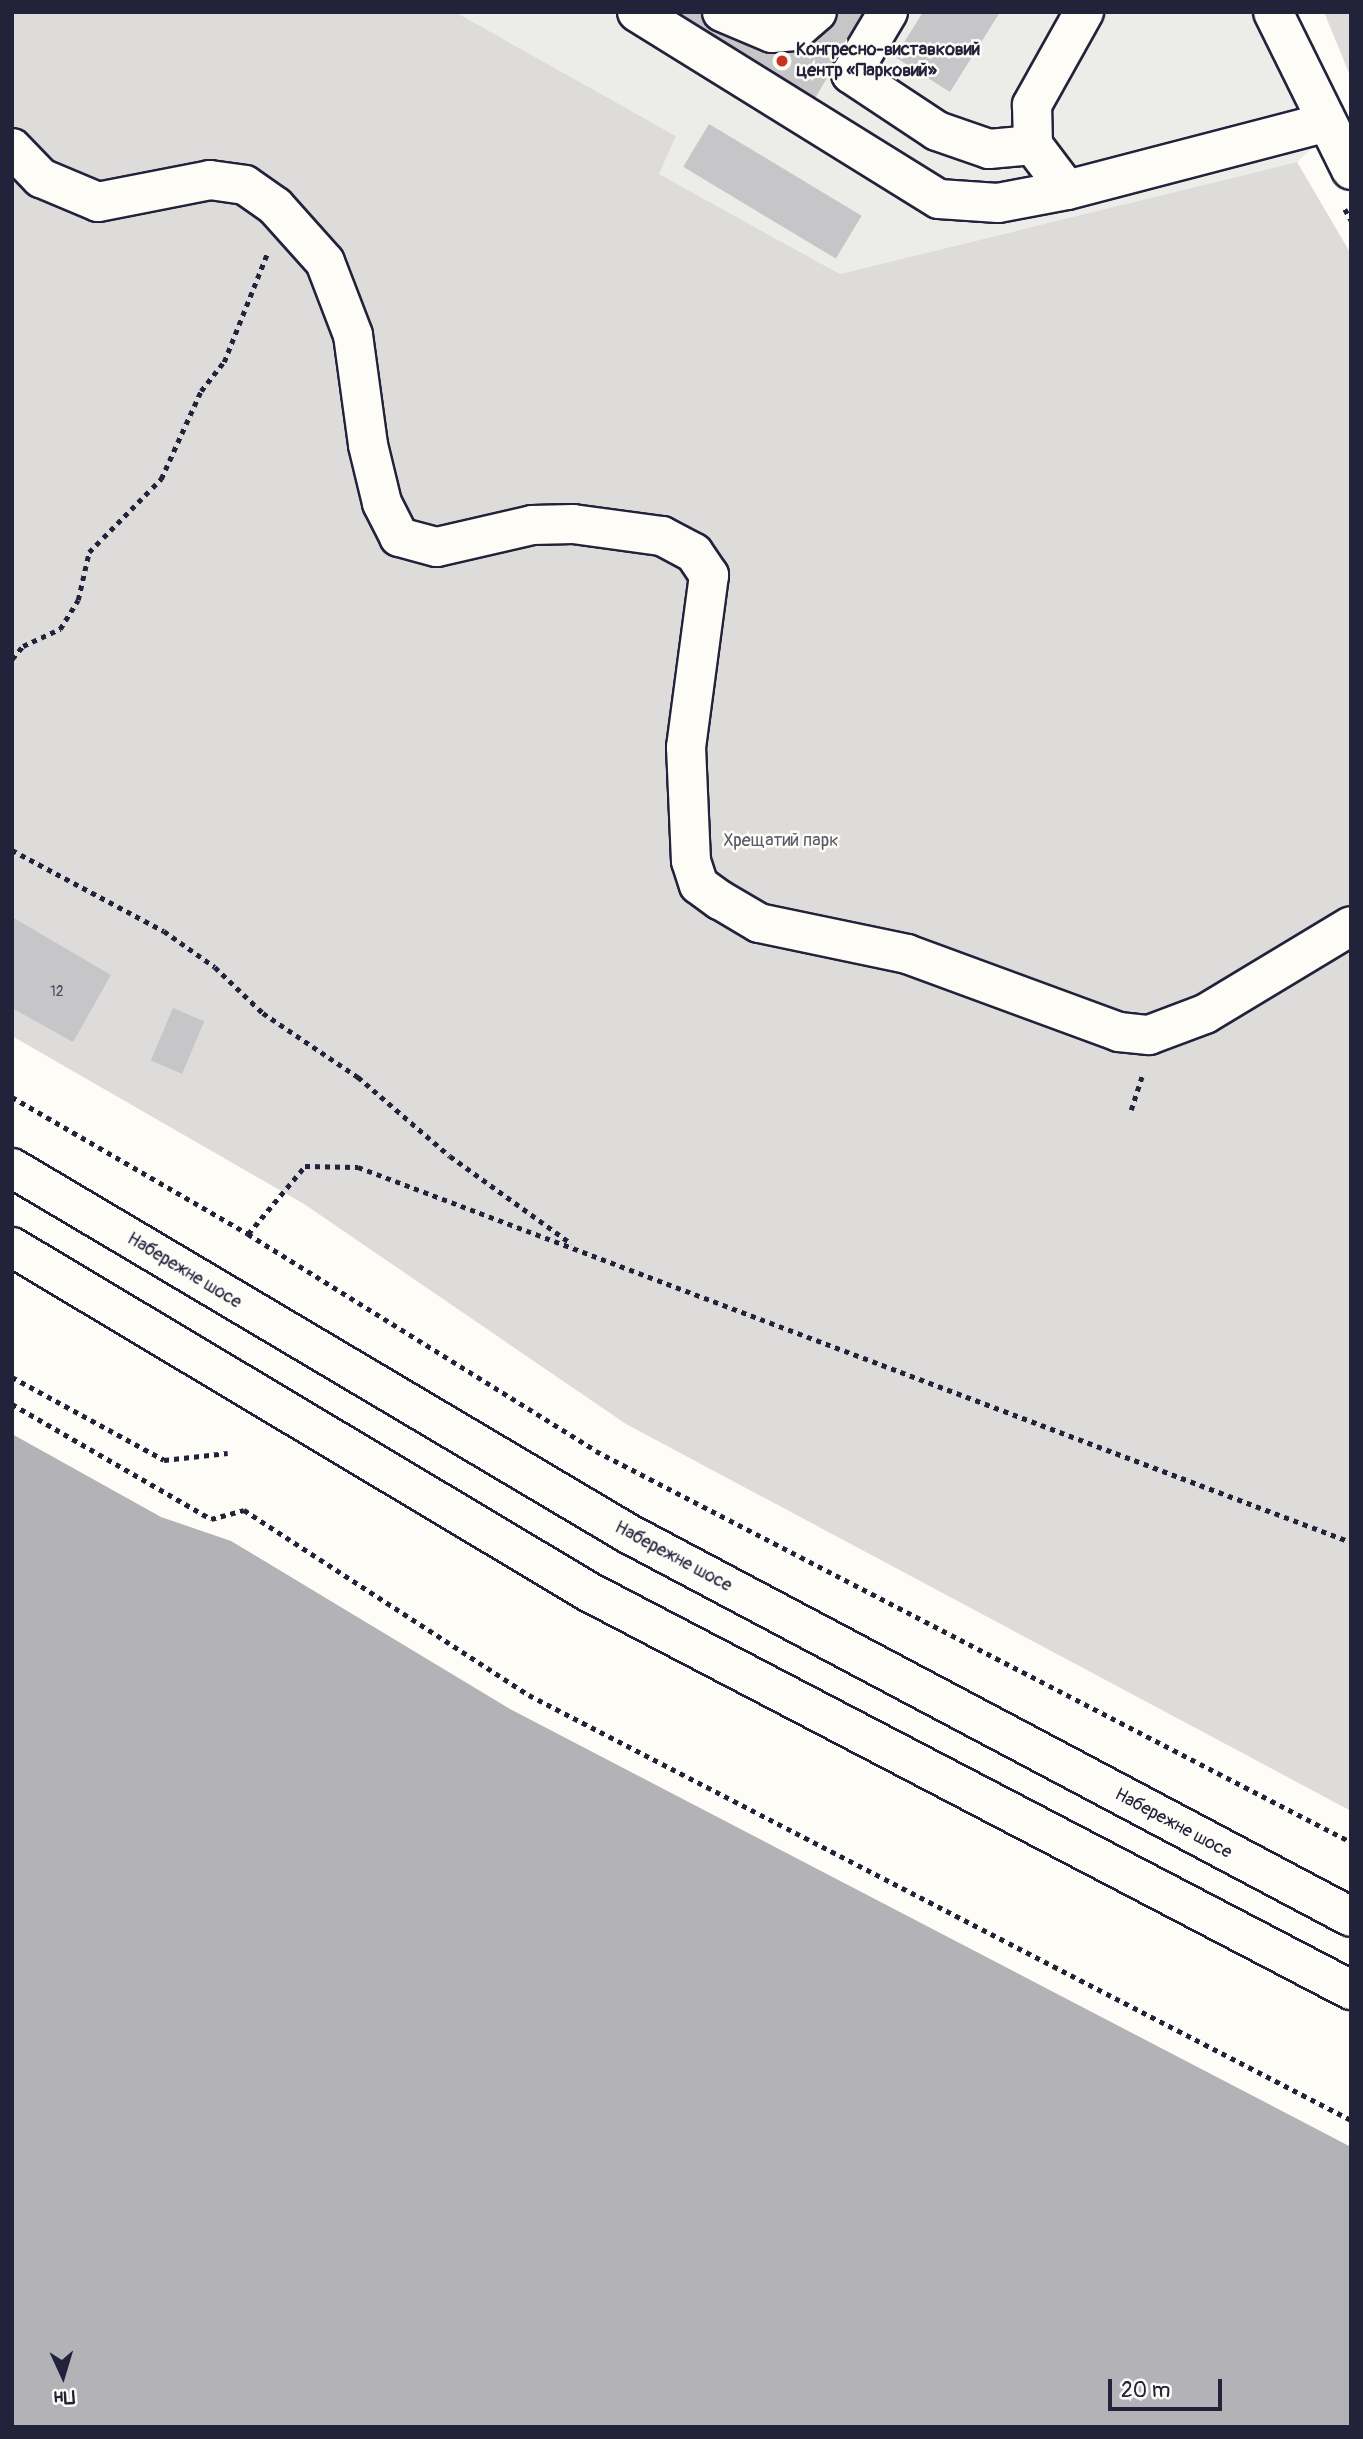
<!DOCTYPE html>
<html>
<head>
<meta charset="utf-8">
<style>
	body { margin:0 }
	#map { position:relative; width:1363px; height:2439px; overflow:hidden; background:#fdfcf7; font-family:Pangolin,sans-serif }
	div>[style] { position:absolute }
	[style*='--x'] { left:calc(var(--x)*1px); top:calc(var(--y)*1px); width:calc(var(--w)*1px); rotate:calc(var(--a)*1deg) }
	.built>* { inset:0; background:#ecece9 }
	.green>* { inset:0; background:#dddcdb }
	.water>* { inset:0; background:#b2b2b7 }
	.building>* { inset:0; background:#c6c6c8; transform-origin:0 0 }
	.path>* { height:4.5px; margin-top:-2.25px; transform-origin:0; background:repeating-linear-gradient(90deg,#22223b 0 5px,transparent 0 10px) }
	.roads { filter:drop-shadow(2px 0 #22223b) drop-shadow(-2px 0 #22223b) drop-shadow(0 2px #22223b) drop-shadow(0 -2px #22223b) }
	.minor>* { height:38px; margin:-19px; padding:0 19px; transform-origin:19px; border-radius:19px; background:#fdfcf7 }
	.major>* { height:38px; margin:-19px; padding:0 19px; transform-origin:19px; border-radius:19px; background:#fdfcf7 }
	.dots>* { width:19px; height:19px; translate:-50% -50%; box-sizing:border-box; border:4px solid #fdfcf7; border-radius:50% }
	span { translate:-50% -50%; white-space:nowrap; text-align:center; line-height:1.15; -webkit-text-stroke:5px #fdfcf7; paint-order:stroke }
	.number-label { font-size:14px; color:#4b4b5e }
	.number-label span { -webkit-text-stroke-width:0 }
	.poi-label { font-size:18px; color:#22223b; font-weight:700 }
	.left { translate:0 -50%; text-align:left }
	.park-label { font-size:18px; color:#5a5a6b }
	.street-label { font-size:18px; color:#22223b }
	.frame { position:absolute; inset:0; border:14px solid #22223b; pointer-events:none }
	.north { position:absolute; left:28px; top:2341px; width:70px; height:70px; -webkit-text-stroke:5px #fdfcf7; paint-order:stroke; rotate:176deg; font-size:19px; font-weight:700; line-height:28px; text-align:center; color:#22223b }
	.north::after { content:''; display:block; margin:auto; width:24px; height:32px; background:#22223b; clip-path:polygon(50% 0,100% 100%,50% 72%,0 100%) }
	.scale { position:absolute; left:1108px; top:2379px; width:114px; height:32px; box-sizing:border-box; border:4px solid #22223b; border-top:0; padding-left:9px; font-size:21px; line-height:24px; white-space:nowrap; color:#22223b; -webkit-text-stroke:5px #fdfcf7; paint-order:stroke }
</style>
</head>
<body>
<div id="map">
	<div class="built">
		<i style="clip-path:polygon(455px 12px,1260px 12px,1320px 141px,1297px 162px,840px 274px,659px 174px,676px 136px)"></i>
	</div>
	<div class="green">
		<i style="clip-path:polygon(12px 12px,455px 12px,676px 136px,659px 174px,840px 274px,1297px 162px,1351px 254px,1351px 1811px,626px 1424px,304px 1204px,12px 1036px)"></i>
		<i style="clip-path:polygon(1324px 12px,1351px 12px,1351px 78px)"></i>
	</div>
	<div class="water">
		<i style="clip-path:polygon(12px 1434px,161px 1517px,231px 1541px,510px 1709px,1351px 2147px,1351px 2427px,12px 2427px)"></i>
	</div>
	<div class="building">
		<i style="clip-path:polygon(644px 12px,866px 12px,808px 110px)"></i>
		<i style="clip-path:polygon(923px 12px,1000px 12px,950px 92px,895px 57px)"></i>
		<i style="left:709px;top:124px;width:178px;height:50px;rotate:31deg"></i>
		<i style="clip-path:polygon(12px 917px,111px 975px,73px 1042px,12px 1008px)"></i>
		<i style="left:173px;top:1008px;width:34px;height:57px;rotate:23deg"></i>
	</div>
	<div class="path">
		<i style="--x:1345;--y:209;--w:13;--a:61"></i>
		<i style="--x:12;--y:659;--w:17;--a:-50"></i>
		<i style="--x:23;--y:646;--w:41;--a:-24.7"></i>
		<i style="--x:60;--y:629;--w:34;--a:-58"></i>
		<i style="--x:78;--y:600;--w:49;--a:-77.1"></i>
		<i style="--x:89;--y:552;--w:103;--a:-45.4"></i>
		<i style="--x:161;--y:479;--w:97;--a:-65.6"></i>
		<i style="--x:201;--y:391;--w:37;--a:-52"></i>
		<i style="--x:224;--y:362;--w:116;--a:-68.3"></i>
		<i style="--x:12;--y:850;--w:172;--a:28.1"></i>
		<i style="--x:164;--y:931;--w:62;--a:35.2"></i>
		<i style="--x:215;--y:967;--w:66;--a:43.8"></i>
		<i style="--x:263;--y:1013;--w:115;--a:34"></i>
		<i style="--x:358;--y:1077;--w:121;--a:40.7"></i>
		<i style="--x:450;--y:1156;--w:150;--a:35.8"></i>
		<i style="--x:12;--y:1097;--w:273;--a:30.1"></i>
		<i style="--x:248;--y:1234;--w:410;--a:31.9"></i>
		<i style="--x:596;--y:1451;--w:850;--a:27.38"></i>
		<i style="--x:1131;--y:1110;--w:39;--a:-72"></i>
		<i style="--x:248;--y:1234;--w:89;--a:-50"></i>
		<i style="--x:305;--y:1166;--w:53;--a:1.1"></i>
		<i style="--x:358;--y:1167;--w:1061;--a:20.69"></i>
		<i style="--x:12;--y:1377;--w:173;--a:28.6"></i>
		<i style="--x:164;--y:1460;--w:64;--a:-6.2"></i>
		<i style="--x:12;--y:1404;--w:230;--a:30"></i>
		<i style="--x:211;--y:1519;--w:34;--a:-15"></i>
		<i style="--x:244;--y:1510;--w:340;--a:33"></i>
		<i style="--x:529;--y:1695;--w:925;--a:27.34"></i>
	</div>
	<div class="roads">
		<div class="minor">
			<i style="--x:637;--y:12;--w:355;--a:31.8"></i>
			<i style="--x:939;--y:199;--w:59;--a:3.9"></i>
			<i style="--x:998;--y:203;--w:70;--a:-10.7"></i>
			<i style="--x:1067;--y:190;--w:267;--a:-14.6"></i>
			<i style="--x:722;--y:12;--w:54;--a:22.8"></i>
			<i style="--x:772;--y:33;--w:23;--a:-5"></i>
			<i style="--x:795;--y:31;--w:29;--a:-41"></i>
			<i style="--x:888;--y:12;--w:72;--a:120.8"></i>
			<i style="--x:851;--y:74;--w:103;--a:33.5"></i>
			<i style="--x:937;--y:131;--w:55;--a:19.1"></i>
			<i style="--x:989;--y:149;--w:44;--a:-5.2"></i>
			<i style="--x:1033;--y:145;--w:56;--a:52.9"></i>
			<i style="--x:1033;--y:145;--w:40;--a:-91.4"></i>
			<i style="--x:1032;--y:105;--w:107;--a:-60.8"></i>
			<i style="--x:12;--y:148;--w:42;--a:46"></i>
			<i style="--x:41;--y:178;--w:62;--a:22.8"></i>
			<i style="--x:98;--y:202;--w:114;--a:-11.1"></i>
			<i style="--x:210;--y:180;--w:35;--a:8"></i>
			<i style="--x:245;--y:185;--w:37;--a:35"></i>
			<i style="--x:275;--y:206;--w:75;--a:48.2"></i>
			<i style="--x:325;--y:262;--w:78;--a:69"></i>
			<i style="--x:353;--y:335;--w:111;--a:82.2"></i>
			<i style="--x:368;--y:445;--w:60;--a:76.4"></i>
			<i style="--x:382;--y:503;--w:38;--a:63"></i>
			<i style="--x:399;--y:537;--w:39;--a:15"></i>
			<i style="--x:437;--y:547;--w:98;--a:-13"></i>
			<i style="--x:532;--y:525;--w:41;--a:-1.4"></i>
			<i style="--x:573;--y:524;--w:90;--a:7.7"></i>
			<i style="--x:662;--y:536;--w:36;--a:28"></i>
			<i style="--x:694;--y:553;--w:27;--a:56"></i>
			<i style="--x:709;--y:575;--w:174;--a:97.6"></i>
			<i style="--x:686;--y:747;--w:114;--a:87.5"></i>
			<i style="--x:691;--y:861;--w:25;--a:72"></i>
			<i style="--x:699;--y:885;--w:26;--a:36"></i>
			<i style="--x:720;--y:900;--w:45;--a:30.5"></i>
			<i style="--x:759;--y:923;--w:151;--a:11.8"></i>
			<i style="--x:907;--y:954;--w:226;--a:20.2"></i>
			<i style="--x:1119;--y:1032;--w:30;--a:6"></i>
			<i style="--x:1149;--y:1035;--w:60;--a:-20.6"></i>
			<i style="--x:1205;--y:1014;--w:170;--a:-31.1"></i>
		</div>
		<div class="major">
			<i style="--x:1273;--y:12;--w:176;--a:63.7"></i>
			<i style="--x:12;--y:1168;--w:717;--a:30.68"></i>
			<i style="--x:629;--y:1534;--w:817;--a:27.94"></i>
			<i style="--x:12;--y:1247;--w:672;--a:30.88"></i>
			<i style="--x:589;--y:1592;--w:860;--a:27.58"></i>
		</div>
	</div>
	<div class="dots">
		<i style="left:782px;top:61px;background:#c8321e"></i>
	</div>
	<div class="number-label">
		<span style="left:57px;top:992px">12</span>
	</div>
	<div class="poi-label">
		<span class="left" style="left:796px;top:61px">Конгресно-виставковий<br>центр «Парковий»</span>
	</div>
	<div class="park-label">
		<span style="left:781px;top:841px">Хрещатий парк</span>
	</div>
	<div class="street-label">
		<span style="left:184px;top:1271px;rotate:31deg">Набережне шосе</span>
		<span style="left:673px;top:1557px;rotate:28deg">Набережне шосе</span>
		<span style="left:1173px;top:1824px;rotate:28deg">Набережне шосе</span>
	</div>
	<div class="frame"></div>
	<div class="north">Пн</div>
	<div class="scale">20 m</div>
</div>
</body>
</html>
